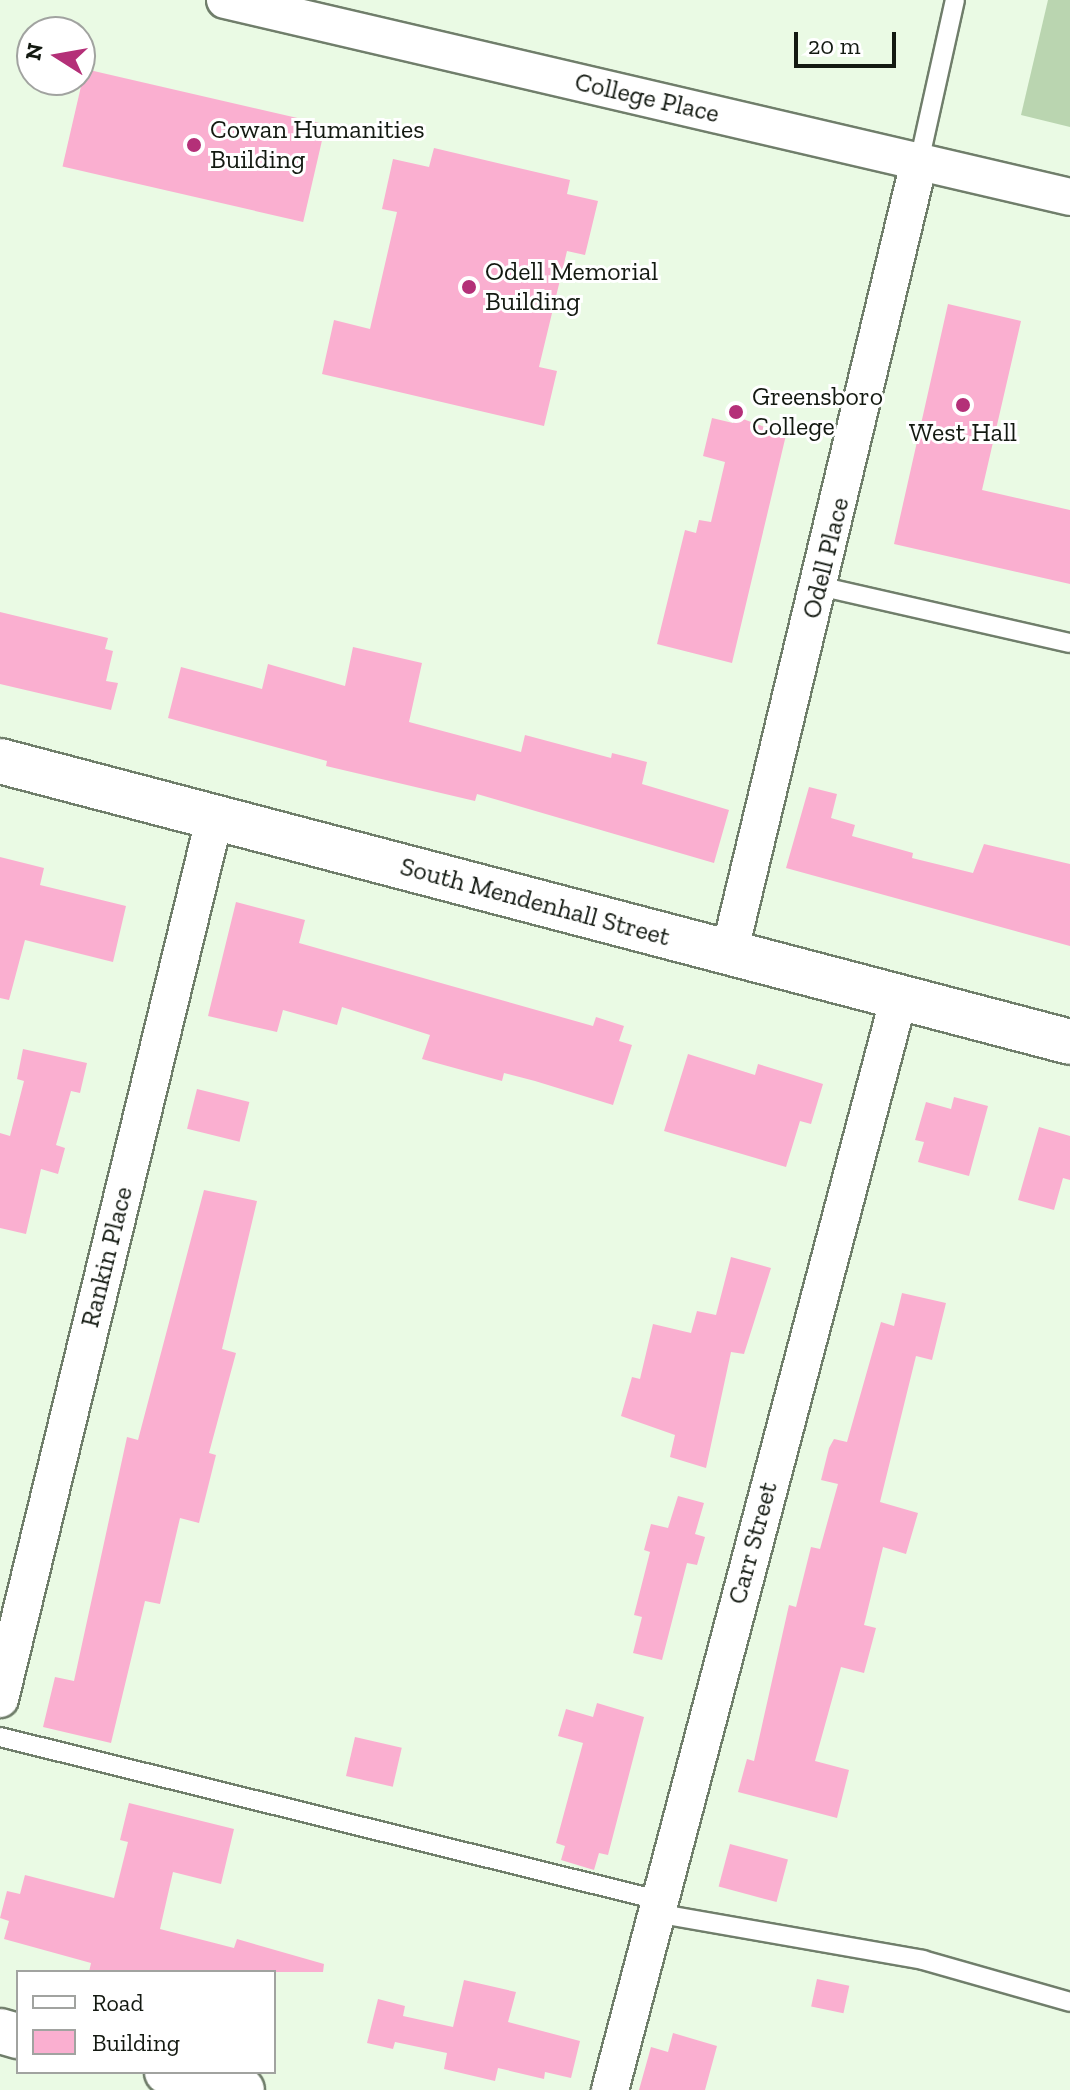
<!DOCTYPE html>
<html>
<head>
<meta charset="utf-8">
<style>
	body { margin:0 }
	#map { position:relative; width:1070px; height:2090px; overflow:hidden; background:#eafae4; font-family:"Zilla Slab",serif }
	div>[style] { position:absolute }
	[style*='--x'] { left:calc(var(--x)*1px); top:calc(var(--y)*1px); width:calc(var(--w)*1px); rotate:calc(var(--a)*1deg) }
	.green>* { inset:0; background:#bad5b0 }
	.building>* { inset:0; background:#faafd0; transform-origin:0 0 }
	.roads { filter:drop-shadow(2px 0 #707e6b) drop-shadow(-2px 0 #707e6b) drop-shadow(0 2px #707e6b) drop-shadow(0 -2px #707e6b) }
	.service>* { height:18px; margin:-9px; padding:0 9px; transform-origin:9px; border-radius:9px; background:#fff }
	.minor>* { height:36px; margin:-18px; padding:0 18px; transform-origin:18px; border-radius:18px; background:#fff }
	.tertiary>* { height:44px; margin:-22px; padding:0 22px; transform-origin:22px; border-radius:22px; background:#fff }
	.dots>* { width:22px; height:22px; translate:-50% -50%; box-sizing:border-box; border:4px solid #fff; border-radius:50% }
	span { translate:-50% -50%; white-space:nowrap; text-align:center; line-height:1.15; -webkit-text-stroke:6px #fff; paint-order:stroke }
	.street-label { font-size:26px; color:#131911 }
	.poi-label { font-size:26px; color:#131911 }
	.left { translate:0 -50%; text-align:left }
	.legend { position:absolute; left:16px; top:1970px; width:260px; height:104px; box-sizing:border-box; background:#fff; border:2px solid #a1a3a0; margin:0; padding:10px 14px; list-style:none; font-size:24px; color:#131911 }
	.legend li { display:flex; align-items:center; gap:16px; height:40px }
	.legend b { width:40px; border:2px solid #a1a3a0 }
	.north { position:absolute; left:16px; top:16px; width:80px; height:80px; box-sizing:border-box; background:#fff; border:2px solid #a1a3a0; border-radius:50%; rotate:281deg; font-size:22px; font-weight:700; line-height:32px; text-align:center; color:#131911 }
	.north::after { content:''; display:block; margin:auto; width:28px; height:36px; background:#b43078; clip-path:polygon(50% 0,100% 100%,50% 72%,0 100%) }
	.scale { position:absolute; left:794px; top:32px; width:102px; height:36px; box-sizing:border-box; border:4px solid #131911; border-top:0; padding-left:10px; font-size:24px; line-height:28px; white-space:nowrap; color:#131911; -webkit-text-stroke:6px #fff; paint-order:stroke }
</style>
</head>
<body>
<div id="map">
	<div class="green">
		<i style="clip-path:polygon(1048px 0,1070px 0,1070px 127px,1021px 115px)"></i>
	</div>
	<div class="building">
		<i style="left:85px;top:69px;width:247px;height:100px;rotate:13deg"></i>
		<i style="clip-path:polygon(434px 148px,570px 180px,567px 194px,598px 201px,585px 255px,567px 251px,539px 367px,557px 371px,544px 426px,322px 374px,334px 320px,370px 329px,397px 212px,382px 209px,393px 159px,429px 167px)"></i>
		<i style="clip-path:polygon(948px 304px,1021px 321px,982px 490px,1070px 510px,1070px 584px,894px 544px)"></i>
		<i style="clip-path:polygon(735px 416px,786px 435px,732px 663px,657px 644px,685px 530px,696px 533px,699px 520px,711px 522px,725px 462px,703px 456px,712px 418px,733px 423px)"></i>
		<i style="clip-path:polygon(0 612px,108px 638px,105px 649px,113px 651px,106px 681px,118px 683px,111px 710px,0 684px)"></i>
		<i style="clip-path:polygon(353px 647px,422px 663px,409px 722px,521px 752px,525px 735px,611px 758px,612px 753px,647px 762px,642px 784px,729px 810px,714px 863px,477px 794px,475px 801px,326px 766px,327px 761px,168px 718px,181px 667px,262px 689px,268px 664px,345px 686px)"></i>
		<i style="clip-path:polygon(809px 787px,837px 794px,831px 818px,855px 825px,852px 836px,913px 853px,912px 858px,973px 873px,984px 844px,1070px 864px,1070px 946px,786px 868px)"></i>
		<i style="clip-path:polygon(0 857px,44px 868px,40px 885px,126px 906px,113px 962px,25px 940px,9px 1000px,0 998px)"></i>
		<i style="clip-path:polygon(236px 902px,305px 920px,299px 943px,593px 1026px,596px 1017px,624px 1026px,619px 1041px,632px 1045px,613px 1105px,535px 1081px,504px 1073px,502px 1081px,422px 1059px,430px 1035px,342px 1007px,337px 1025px,283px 1010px,277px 1032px,208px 1016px)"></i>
		<i style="clip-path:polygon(23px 1049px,87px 1063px,80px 1093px,71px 1091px,56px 1145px,65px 1148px,58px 1174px,41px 1169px,26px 1234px,0 1228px,0 1133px,10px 1136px,24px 1081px,17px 1079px)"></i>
		<i style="clip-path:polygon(688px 1054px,755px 1075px,758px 1064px,823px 1084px,811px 1124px,800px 1121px,786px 1167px,664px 1131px)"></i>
		<i style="left:197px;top:1089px;width:54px;height:41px;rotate:14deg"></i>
		<i style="clip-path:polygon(954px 1097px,988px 1106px,969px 1176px,918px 1162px,924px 1142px,915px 1140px,926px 1102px,951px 1109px)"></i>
		<i style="clip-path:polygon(1039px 1127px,1070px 1136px,1070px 1180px,1063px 1178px,1054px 1210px,1018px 1200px)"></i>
		<i style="clip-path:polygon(204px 1190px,257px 1201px,222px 1349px,236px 1353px,209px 1453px,216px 1455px,199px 1523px,180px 1518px,160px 1604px,145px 1601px,111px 1743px,43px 1727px,55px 1677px,74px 1681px,127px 1437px,138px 1440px)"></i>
		<i style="clip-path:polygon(731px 1257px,771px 1268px,744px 1354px,731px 1352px,706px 1468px,670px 1457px,675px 1435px,621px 1416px,632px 1377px,640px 1379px,653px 1324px,691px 1333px,697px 1311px,716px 1315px)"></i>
		<i style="clip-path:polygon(902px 1293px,946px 1303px,932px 1360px,916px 1356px,880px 1502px,918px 1513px,906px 1554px,883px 1547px,864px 1625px,876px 1628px,864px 1673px,841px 1667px,815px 1761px,849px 1770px,837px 1818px,738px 1792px,747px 1759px,754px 1761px,789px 1605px,796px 1607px,811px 1547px,820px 1549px,838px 1484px,821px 1480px,829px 1448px,834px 1439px,847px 1442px,881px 1322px,894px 1326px)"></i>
		<i style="clip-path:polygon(678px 1496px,704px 1503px,695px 1534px,705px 1537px,697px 1565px,687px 1563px,662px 1660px,633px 1653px,642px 1617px,634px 1615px,650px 1552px,644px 1550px,651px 1524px,668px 1528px)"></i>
		<i style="clip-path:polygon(597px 1703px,644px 1717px,608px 1855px,599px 1853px,594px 1870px,561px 1860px,565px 1846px,556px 1843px,583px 1743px,558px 1736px,566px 1709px,593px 1717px)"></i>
		<i style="left:355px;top:1737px;width:48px;height:40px;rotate:13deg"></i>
		<i style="clip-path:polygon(129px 1803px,234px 1829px,221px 1884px,173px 1872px,160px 1929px,234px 1948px,237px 1939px,324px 1964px,323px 1972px,89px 1972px,91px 1963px,4px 1939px,9px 1921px,0 1918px,7px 1891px,20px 1894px,25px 1875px,114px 1898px,128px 1842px,120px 1840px)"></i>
		<i style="left:730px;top:1844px;width:60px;height:44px;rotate:15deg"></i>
		<i style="left:817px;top:1979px;width:33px;height:28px;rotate:12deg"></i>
		<i style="clip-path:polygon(464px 1980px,516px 1992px,508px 2022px,580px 2041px,571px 2078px,545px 2072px,544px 2079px,498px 2068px,495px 2081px,444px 2069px,447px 2053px,395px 2042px,393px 2049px,367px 2043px,378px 1999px,405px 2006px,403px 2016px,453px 2027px)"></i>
		<i style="clip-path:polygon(673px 2033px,717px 2046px,705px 2090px,639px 2090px,651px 2047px,668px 2052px)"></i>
	</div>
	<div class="roads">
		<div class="service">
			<i style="--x:919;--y:162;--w:166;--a:-77.5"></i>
			<i style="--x:819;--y:586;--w:257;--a:12.8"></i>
			<i style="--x:0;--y:1737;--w:678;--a:13.91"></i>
			<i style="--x:655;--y:1913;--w:272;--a:9.9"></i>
			<i style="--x:923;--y:1960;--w:153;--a:15.9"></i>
		</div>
		<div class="minor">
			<i style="--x:225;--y:0;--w:868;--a:13.12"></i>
			<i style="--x:729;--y:954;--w:814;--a:-76.51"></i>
			<i style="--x:0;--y:1699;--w:909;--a:-76.32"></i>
			<i style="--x:610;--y:2090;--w:1131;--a:-75.19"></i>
		</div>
		<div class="tertiary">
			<i style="--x:0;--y:761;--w:1106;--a:14.71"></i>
			<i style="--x:0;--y:2031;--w:19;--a:16"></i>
			<i style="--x:167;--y:2072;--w:77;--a:13.5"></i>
		</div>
	</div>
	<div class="dots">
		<i style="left:194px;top:145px;background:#b43078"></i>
		<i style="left:469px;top:287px;background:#b43078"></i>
		<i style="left:963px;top:405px;background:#b43078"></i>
		<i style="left:736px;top:412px;background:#b43078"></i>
	</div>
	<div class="street-label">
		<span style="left:647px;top:98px;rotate:13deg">College Place</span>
		<span style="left:826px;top:558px;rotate:-76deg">Odell Place</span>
		<span style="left:535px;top:902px;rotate:15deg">South Mendenhall Street</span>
		<span style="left:107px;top:1257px;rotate:-76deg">Rankin Place</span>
		<span style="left:753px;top:1543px;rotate:-75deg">Carr Street</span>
	</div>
	<div class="poi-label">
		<span class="left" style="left:210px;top:145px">Cowan Humanities<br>Building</span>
		<span class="left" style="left:485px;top:287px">Odell Memorial<br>Building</span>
		<span class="left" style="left:752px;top:412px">Greensboro<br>College</span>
		<span style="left:963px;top:433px">West Hall</span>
	</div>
	<ul class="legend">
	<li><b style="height:10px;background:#fff"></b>Road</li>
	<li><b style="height:22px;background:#faafd0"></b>Building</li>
	</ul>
	<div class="north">N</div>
	<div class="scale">20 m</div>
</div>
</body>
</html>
